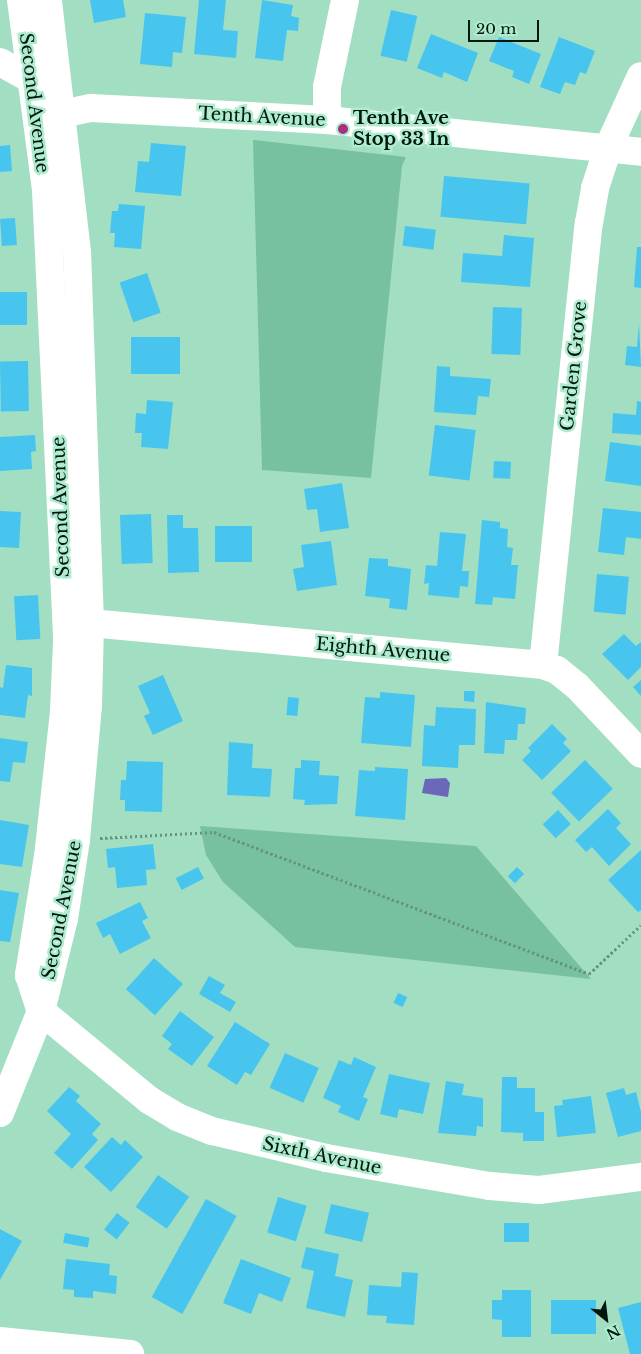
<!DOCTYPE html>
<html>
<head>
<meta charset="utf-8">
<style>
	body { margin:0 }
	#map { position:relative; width:641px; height:1354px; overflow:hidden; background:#a2dec2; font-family:"Libre Baskerville",serif }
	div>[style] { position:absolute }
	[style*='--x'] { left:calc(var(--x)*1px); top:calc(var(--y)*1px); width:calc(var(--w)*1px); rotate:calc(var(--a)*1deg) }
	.green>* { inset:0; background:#77c1a0 }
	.water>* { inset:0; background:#6c68b9 }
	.building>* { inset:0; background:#47c5ef; transform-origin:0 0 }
	.path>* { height:3px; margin-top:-1.5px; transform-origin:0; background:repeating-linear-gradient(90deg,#66947f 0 2.5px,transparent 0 5px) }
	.minor>* { height:28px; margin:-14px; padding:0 14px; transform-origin:14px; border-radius:14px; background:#fff }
	.dots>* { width:14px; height:14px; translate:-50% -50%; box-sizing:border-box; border:2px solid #afebcf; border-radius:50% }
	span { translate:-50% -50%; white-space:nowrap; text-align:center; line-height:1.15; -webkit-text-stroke:5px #afebcf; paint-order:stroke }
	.street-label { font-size:18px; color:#02180f }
	.poi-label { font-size:18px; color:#02180f; font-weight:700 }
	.left { translate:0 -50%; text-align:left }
	.north { position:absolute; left:581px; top:1294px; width:50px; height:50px; -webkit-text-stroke:4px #afebcf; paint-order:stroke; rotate:151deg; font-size:14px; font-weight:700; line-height:20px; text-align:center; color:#02180f }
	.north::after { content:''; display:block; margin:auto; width:18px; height:22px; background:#02180f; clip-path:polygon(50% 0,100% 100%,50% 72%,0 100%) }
	.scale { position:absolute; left:468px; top:20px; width:71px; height:22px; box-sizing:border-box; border:2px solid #02180f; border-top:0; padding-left:6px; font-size:15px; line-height:18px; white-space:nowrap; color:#02180f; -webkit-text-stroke:4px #afebcf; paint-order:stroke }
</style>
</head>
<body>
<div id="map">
	<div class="green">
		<i style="clip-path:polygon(253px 140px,406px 157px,402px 166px,371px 478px,262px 470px)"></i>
		<i style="clip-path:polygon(200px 826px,476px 846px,591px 979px,295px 947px,223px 882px,206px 855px)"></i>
	</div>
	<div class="water">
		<i style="clip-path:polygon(446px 778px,450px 783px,448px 797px,422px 793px,425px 779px)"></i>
	</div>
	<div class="building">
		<i style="clip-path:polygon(90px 0,123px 0,126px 17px,94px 23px)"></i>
		<i style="clip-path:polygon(199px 0,226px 0,223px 30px,238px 31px,236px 58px,194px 54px)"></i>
		<i style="clip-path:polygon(262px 0,293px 5px,291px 16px,299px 18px,298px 31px,287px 30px,283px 61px,255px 58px)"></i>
		<i style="left:391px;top:10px;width:27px;height:47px;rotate:13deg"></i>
		<i style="clip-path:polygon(145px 13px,186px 17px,182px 53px,173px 52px,172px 67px,140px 64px)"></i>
		<i style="clip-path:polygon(431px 34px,478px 53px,467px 82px,444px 72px,442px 78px,417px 68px)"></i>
		<i style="clip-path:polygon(499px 37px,541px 54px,529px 84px,512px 77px,514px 71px,489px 61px)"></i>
		<i style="clip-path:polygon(559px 37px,595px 51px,586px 74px,580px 72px,575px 85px,565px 82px,560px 94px,540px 87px)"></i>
		<i style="clip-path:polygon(151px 143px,186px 146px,181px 196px,135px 192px,138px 161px,149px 162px)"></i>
		<i style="clip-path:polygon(10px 145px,12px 171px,0 172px,0 146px)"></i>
		<i style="left:444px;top:176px;width:86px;height:41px;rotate:5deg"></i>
		<i style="clip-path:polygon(119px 204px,145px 206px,141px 249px,114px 247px,115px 233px,110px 233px,112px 211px,118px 211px)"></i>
		<i style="left:15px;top:218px;width:27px;height:15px;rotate:86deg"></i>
		<i style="left:405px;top:226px;width:31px;height:20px;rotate:7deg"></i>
		<i style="clip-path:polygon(504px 235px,534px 238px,530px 287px,461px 282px,463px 253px,502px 256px)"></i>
		<i style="clip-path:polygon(637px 247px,641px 247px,641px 288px,634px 287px)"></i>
		<i style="left:147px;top:273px;width:42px;height:29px;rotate:71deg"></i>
		<i style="left:0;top:292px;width:27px;height:33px"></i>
		<i style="left:493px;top:307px;width:29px;height:47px;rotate:2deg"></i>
		<i style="clip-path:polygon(639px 323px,641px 367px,625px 365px,627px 346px,637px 347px)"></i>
		<i style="left:131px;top:337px;width:49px;height:37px"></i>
		<i style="left:28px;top:361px;width:50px;height:28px;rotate:89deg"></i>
		<i style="clip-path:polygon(437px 366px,450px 367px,450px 376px,491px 379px,489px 397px,478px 396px,476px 415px,434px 412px)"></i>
		<i style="clip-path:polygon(147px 400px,173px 402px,168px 449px,141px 447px,142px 433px,135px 433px,136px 413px,146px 414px)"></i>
		<i style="clip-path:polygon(637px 401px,641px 402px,641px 435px,612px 433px,613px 413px,636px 415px)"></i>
		<i style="left:435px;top:425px;width:41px;height:51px;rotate:7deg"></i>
		<i style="clip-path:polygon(35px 435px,36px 451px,31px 452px,32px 469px,0 471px,0 437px)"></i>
		<i style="clip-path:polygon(610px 442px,641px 446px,641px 486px,605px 481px)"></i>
		<i style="left:494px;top:461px;width:17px;height:17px;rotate:3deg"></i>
		<i style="clip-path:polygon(342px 483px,349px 528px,320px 532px,317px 509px,307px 510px,304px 489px)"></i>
		<i style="clip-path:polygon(603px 508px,641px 512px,641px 539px,626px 537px,624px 555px,598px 552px)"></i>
		<i style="left:0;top:511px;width:21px;height:36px;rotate:3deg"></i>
		<i style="left:151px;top:514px;width:49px;height:31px;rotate:88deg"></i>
		<i style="clip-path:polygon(167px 515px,183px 515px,183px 528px,198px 528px,199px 572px,168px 573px)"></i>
		<i style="clip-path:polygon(482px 520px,500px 522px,500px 528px,508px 529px,507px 547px,513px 548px,511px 565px,518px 565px,515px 599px,493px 597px,492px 605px,475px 604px)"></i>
		<i style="left:215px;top:526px;width:37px;height:36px"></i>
		<i style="clip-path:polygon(440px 532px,466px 534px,462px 571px,469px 571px,468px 587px,460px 586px,459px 598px,428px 595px,429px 583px,424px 584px,426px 565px,437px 566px)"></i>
		<i style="clip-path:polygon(331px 541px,337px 585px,297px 591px,293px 569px,304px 567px,301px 545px)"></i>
		<i style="clip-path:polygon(369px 558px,388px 559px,388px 566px,411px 569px,407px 610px,389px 608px,390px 599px,365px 596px)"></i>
		<i style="left:597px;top:574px;width:32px;height:38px;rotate:5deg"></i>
		<i style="left:38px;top:595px;width:44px;height:24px;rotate:87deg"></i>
		<i style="clip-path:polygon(624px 634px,636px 646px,641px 642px,641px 667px,628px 680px,602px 654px)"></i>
		<i style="clip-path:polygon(6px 665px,32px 668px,32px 696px,28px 695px,25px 718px,0 715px,0 687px,3px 688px)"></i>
		<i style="clip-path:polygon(163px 675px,183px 721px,153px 735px,144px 716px,150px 713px,138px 686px)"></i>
		<i style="clip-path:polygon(641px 680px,641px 696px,633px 687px)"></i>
		<i style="clip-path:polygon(464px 691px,475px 691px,474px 702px,464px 701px)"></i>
		<i style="clip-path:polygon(380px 692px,415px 695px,411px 747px,361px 743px,365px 697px,380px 698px)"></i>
		<i style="left:288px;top:697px;width:11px;height:18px;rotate:5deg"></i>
		<i style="clip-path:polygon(486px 702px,526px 708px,525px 724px,518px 724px,517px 740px,505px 740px,504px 754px,484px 753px)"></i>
		<i style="clip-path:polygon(436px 707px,476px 709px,475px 745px,459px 745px,458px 768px,422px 766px,424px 725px,435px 726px)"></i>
		<i style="clip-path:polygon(552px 724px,567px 739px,563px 743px,571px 751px,542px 780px,522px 760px,531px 751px,528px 748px)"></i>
		<i style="clip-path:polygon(0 738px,28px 742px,25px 763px,13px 762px,10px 782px,0 781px)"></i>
		<i style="clip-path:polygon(229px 742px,253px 744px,252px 768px,272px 769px,270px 797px,227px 795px)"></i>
		<i style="clip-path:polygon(301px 760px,320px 761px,319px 775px,339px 776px,337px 804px,304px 805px,305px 800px,293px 799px,295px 768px,301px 768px)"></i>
		<i style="left:585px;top:760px;width:40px;height:47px;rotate:46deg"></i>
		<i style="clip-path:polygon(127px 761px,163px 762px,162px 812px,125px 811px,125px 800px,120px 800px,121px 780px,126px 780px)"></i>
		<i style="clip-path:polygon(375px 767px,408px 769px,405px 820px,355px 816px,359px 770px,375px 771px)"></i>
		<i style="clip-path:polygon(608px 809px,621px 823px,616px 828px,631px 844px,609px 866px,592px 847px,586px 852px,575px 840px)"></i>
		<i style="left:558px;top:810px;width:19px;height:21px;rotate:47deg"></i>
		<i style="clip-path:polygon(0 820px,29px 825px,22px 867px,0 864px)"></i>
		<i style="clip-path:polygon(153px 844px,156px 869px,146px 870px,147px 885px,117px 888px,115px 867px,108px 868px,106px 849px)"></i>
		<i style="clip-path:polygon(641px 850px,641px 910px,638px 912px,608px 880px)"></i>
		<i style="left:198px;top:867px;width:13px;height:25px;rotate:63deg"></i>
		<i style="left:517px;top:867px;width:10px;height:13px;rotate:45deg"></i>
		<i style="clip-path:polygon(0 890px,19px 893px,10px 942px,0 941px)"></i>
		<i style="clip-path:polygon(140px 902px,148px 918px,142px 921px,151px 938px,120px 954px,110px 934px,103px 938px,96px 923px)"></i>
		<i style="left:154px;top:958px;width:39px;height:42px;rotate:42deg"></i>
		<i style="clip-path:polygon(209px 976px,225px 985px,220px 993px,236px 1002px,230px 1012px,199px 994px)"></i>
		<i style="left:398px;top:993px;width:10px;height:11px;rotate:24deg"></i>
		<i style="clip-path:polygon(180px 1011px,214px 1037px,192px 1066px,168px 1049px,172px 1044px,162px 1036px)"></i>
		<i style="clip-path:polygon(235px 1022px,270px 1044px,251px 1075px,245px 1072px,237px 1085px,207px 1066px)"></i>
		<i style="left:285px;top:1053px;width:37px;height:38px;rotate:24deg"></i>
		<i style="clip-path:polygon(354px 1057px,376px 1067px,363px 1097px,368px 1099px,359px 1121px,338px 1112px,341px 1106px,323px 1098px,339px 1060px,351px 1065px)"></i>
		<i style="clip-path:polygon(389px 1074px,430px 1083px,423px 1114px,399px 1109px,397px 1118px,380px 1114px)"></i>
		<i style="clip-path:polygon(502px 1077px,517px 1077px,517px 1088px,535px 1088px,535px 1112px,544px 1112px,544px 1141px,523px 1141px,523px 1133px,501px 1132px)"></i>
		<i style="clip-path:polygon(446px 1081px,464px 1084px,462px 1095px,483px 1098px,483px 1127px,477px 1126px,476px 1136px,438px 1133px)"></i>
		<i style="clip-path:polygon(69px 1087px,80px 1096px,76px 1101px,101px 1124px,92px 1134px,98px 1140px,72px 1169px,54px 1153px,71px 1134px,47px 1111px)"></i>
		<i style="clip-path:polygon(624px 1088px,626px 1095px,636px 1092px,641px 1112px,641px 1131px,618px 1137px,606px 1093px)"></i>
		<i style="clip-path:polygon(591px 1096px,596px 1133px,557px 1137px,554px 1106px,563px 1105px,562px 1100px)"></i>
		<i style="clip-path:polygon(112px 1137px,121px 1145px,125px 1140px,143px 1157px,111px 1192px,84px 1167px)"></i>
		<i style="left:158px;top:1175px;width:38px;height:39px;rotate:35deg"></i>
		<i style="left:278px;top:1197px;width:30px;height:37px;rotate:17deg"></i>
		<i style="left:206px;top:1199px;width:35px;height:112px;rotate:29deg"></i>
		<i style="left:331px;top:1204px;width:39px;height:30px;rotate:13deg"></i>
		<i style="left:117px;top:1213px;width:16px;height:21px;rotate:38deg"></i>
		<i style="left:504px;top:1223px;width:25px;height:19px"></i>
		<i style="clip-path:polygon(0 1229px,22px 1241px,0 1280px)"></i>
		<i style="left:65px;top:1233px;width:25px;height:10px;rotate:11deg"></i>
		<i style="clip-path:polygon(306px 1247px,339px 1254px,335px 1276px,353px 1280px,345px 1317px,306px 1308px,314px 1271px,301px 1268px)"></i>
		<i style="clip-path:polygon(66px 1259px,110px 1264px,109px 1275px,117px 1276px,116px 1294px,93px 1291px,93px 1298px,74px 1297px,74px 1290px,63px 1289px)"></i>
		<i style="clip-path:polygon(241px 1259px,291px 1278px,282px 1302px,259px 1293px,251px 1314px,223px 1303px)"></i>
		<i style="clip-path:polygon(402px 1272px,418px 1273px,414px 1325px,386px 1323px,387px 1316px,367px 1315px,369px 1285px,401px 1287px)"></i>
		<i style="clip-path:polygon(502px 1290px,531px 1290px,531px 1337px,502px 1337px,502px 1320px,492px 1319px,492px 1300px,502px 1300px)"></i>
		<i style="left:551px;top:1300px;width:45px;height:34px"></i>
		<i style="clip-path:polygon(641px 1302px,641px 1354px,630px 1354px,618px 1308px)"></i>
	</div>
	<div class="path">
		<i style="--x:100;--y:838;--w:114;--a:-3"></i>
		<i style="--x:214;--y:832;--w:401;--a:20.7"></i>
		<i style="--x:589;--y:974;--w:71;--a:-43.3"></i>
	</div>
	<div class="minor">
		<i style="--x:21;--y:0;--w:192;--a:82.5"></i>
		<i style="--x:46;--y:190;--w:452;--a:87.3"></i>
		<i style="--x:67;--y:642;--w:70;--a:92.5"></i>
		<i style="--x:64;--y:712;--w:145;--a:96.3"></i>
		<i style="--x:48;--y:856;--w:121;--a:99.1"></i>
		<i style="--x:29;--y:975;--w:38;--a:72"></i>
		<i style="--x:41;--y:1011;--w:140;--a:39.5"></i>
		<i style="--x:149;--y:1100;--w:33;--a:31"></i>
		<i style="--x:177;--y:1117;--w:38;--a:22"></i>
		<i style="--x:212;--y:1131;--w:117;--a:13.3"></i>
		<i style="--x:326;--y:1158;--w:166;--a:9.7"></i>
		<i style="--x:490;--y:1186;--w:49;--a:4.7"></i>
		<i style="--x:539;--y:1190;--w:103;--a:-7.3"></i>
		<i style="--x:0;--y:62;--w:37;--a:29"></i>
		<i style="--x:62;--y:114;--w:30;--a:-12"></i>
		<i style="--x:91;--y:108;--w:236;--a:2.9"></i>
		<i style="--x:327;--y:120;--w:316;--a:5.8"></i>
		<i style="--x:327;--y:120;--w:33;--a:-90"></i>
		<i style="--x:327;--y:87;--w:89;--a:-78.3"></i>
		<i style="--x:90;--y:623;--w:455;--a:5.3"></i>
		<i style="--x:543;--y:665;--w:15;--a:20"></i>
		<i style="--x:557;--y:670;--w:26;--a:39"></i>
		<i style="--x:577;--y:686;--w:93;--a:46.7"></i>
		<i style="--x:543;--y:665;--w:444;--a:-84.1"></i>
		<i style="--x:589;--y:223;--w:36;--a:-80"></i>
		<i style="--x:595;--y:188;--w:42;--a:-72"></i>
		<i style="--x:608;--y:148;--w:79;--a:-65.4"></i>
		<i style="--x:0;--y:1113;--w:110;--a:-68.1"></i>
		<i style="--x:41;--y:1011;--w:95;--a:-76"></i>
		<i style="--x:64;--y:919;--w:80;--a:-81.4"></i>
		<i style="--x:76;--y:840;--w:135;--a:-84.9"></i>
		<i style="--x:88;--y:706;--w:83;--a:-88.6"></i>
		<i style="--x:90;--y:623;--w:371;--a:-92"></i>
		<i style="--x:77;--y:252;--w:254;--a:-96.6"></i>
		<i style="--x:0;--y:1341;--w:131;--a:5.7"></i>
	</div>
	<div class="dots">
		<i style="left:343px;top:129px;background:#aa2f82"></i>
	</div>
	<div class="street-label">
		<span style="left:34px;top:103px;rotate:83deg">Second Avenue</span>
		<span style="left:262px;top:117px;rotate:3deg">Tenth Avenue</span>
		<span style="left:574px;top:366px;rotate:-84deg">Garden Grove</span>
		<span style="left:61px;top:507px;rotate:-92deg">Second Avenue</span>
		<span style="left:383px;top:650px;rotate:5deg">Eighth Avenue</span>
		<span style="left:62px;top:910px;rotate:-79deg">Second Avenue</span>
		<span style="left:322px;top:1156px;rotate:12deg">Sixth Avenue</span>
	</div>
	<div class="poi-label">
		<span class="left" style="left:353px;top:129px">Tenth Ave<br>Stop 33 In</span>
	</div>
	<div class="north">N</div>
	<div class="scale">20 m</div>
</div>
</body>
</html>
